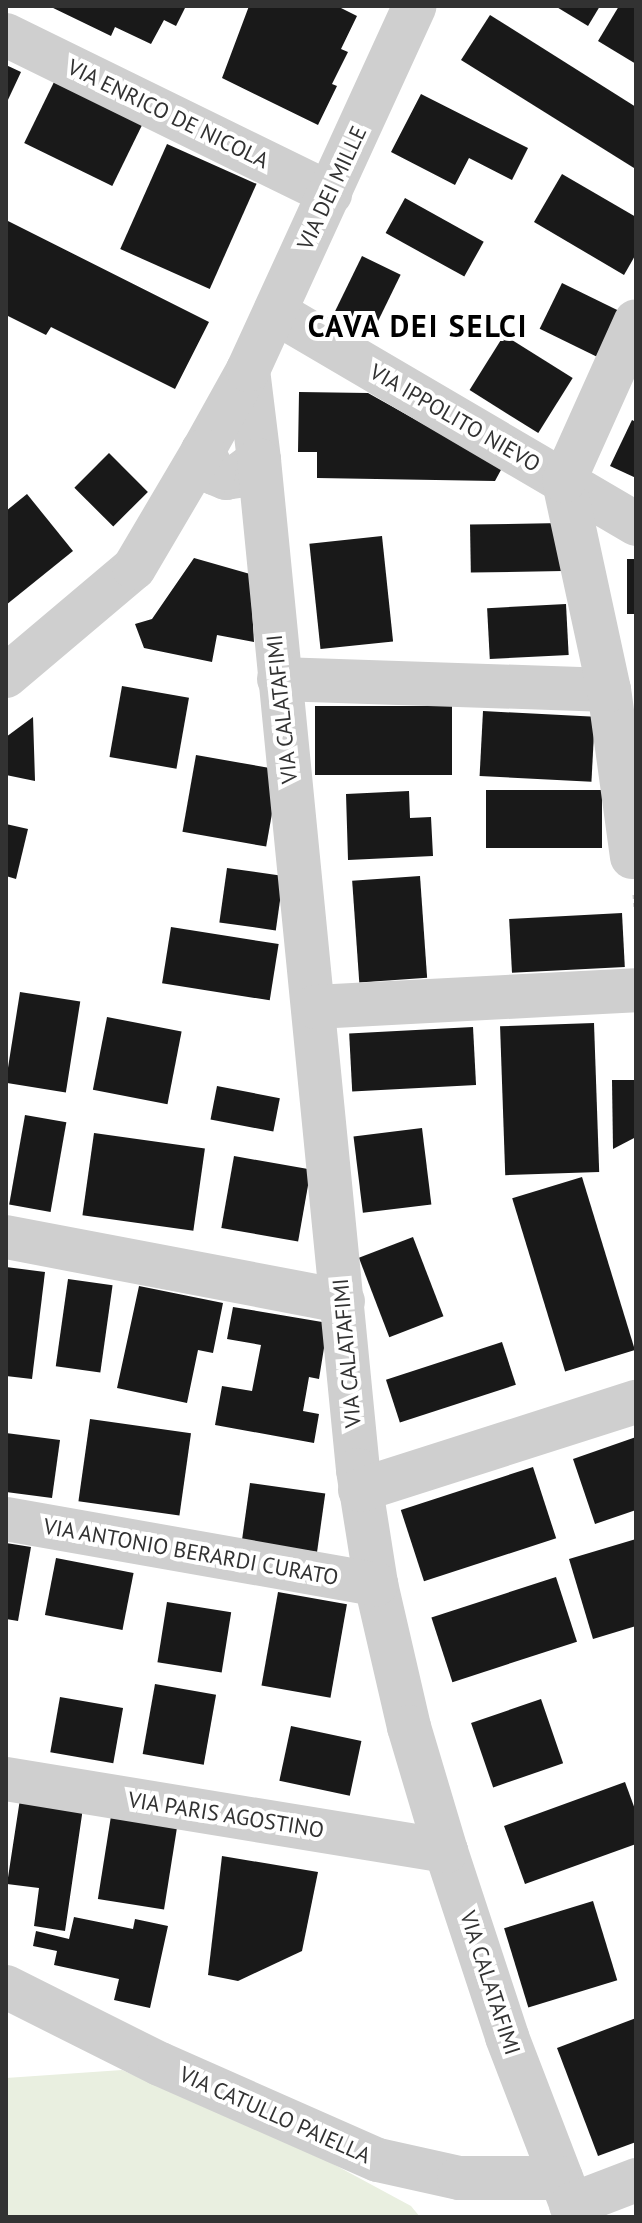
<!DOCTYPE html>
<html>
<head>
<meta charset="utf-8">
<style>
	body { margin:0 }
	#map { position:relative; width:642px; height:2223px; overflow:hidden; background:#fff; font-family:"PT Sans",sans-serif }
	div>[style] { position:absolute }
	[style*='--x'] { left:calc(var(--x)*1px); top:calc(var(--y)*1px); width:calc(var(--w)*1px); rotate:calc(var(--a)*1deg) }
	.green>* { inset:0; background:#e9efe0 }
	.building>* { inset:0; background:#191919; transform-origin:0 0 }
	.path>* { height:5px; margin-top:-2.5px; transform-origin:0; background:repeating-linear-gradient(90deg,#cfcfcf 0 4px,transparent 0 8px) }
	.minor>* { height:44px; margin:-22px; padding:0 22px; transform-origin:22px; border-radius:22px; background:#cfcfcf }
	span { translate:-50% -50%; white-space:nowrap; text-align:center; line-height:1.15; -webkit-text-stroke:8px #fff; paint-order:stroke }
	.street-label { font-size:22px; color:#323232 }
	.district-label { font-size:30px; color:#000; font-weight:700; letter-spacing:2px }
	.frame { position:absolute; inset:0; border:8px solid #323232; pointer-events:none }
</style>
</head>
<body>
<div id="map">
	<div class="green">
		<i style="clip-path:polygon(122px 2070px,322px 2158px,411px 2206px,420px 2217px,6px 2217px,6px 2078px)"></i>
	</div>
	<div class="building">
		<i style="clip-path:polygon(49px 6px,186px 6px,176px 26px,164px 20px,151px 44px,115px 27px,111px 36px)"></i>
		<i style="clip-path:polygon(249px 6px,337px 6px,357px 16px,341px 49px,348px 52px,332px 84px,337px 86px,318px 125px,222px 78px)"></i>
		<i style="clip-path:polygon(555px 6px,600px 6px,588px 26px)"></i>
		<i style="clip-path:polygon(619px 6px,636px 6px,636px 64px,598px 41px)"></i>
		<i style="clip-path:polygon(490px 15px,636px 107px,634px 168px,461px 60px)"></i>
		<i style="clip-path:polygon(6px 65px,21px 72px,6px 104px)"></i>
		<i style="left:54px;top:82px;width:98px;height:68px;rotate:26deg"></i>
		<i style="clip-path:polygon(421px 94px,528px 148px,512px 180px,469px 158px,455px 185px,391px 152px)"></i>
		<i style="left:167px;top:144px;width:98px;height:115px;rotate:24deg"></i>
		<i style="clip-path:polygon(562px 174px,636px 217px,636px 254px,624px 275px,534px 222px)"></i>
		<i style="left:405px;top:198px;width:90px;height:40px;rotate:29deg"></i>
		<i style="clip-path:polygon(6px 220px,209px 322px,175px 389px,51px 327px,46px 335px,6px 315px)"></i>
		<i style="left:362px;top:256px;width:43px;height:64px;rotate:26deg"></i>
		<i style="left:562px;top:283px;width:66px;height:51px;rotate:26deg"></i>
		<i style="left:504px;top:335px;width:81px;height:65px;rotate:32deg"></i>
		<i style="clip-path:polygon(299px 392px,368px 393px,502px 468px,495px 481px,317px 478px,317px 452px,298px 452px)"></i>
		<i style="clip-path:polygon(632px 420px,636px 422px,636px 478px,610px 466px)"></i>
		<i style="left:109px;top:453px;width:55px;height:49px;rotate:45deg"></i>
		<i style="clip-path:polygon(27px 494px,73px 551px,6px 605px,6px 511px)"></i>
		<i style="left:562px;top:523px;width:48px;height:92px;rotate:89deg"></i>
		<i style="left:382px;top:536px;width:106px;height:73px;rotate:84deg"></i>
		<i style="clip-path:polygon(194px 558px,250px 574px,254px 642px,217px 635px,212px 662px,144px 648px,135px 624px,152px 619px)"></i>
		<i style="left:627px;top:559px;width:9px;height:55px"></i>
		<i style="left:566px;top:604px;width:51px;height:79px;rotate:87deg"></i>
		<i style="left:122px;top:686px;width:68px;height:72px;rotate:10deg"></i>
		<i style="left:452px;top:706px;width:69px;height:137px;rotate:90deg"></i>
		<i style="left:483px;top:711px;width:112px;height:65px;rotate:3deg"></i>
		<i style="clip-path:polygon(33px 717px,35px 781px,6px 775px,6px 737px)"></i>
		<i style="left:196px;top:755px;width:85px;height:78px;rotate:10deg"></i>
		<i style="left:486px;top:790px;width:116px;height:58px"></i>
		<i style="clip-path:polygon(409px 791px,410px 818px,431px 817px,433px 856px,348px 860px,346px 794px)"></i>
		<i style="clip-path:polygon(6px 824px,28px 829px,16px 879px,6px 876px)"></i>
		<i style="left:227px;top:868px;width:57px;height:55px;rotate:8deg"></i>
		<i style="left:420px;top:876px;width:102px;height:68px;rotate:86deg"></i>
		<i style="left:622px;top:913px;width:54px;height:113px;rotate:87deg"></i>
		<i style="left:171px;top:927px;width:109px;height:57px;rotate:9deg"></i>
		<i style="left:20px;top:992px;width:61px;height:92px;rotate:9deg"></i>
		<i style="left:107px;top:1017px;width:76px;height:74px;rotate:11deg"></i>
		<i style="left:594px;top:1023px;width:149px;height:94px;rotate:88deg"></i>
		<i style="left:473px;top:1027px;width:58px;height:124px;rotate:87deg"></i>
		<i style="clip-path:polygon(612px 1080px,636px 1080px,636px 1137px,613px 1149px)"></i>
		<i style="left:217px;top:1086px;width:64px;height:34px;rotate:11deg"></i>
		<i style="left:25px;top:1115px;width:42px;height:91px;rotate:10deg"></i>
		<i style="left:422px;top:1128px;width:77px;height:69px;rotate:83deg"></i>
		<i style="left:94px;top:1133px;width:112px;height:83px;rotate:8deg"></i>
		<i style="left:234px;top:1156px;width:78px;height:73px;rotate:10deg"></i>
		<i style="left:582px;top:1177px;width:181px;height:73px;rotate:73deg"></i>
		<i style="left:413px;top:1237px;width:85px;height:58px;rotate:69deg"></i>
		<i style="clip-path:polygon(6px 1267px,45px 1272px,32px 1379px,6px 1376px)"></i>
		<i style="left:68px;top:1279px;width:45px;height:88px;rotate:8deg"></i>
		<i style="clip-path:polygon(139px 1286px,223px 1303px,213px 1353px,198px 1350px,187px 1403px,117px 1388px)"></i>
		<i style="clip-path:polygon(233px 1307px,328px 1323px,319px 1379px,309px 1377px,303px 1411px,319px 1414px,314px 1443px,215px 1425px,222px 1386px,252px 1391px,261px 1345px,227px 1339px)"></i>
		<i style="left:502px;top:1342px;width:45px;height:122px;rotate:72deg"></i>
		<i style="left:90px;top:1419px;width:102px;height:83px;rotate:8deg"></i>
		<i style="clip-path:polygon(6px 1433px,60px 1440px,52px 1498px,6px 1492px)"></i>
		<i style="clip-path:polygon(636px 1437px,636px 1510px,595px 1524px,573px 1459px)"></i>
		<i style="left:533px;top:1467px;width:75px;height:139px;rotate:72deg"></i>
		<i style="left:250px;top:1483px;width:76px;height:59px;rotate:8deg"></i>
		<i style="clip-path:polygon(636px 1539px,636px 1626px,593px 1639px,569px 1559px)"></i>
		<i style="clip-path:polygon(6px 1543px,31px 1547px,18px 1621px,6px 1619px)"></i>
		<i style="left:56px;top:1558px;width:79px;height:58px;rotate:11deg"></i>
		<i style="left:556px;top:1577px;width:68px;height:131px;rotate:72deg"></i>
		<i style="left:278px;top:1592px;width:70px;height:95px;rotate:10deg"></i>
		<i style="left:167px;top:1602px;width:65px;height:61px;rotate:9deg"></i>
		<i style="left:155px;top:1684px;width:62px;height:71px;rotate:10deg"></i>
		<i style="left:60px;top:1697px;width:64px;height:56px;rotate:10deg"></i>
		<i style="left:541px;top:1699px;width:68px;height:74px;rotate:71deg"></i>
		<i style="left:291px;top:1726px;width:72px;height:56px;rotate:12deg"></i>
		<i style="clip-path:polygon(625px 1782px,636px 1812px,636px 1844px,525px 1884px,504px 1826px)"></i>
		<i style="clip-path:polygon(20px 1799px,83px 1808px,65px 1931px,34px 1926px,39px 1888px,7px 1884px)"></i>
		<i style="left:111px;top:1816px;width:67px;height:84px;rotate:9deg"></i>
		<i style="clip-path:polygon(222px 1856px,318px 1872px,302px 1951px,238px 1981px,208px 1975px)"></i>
		<i style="left:593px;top:1901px;width:83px;height:93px;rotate:73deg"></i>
		<i style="clip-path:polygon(74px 1917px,133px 1929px,135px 1919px,168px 1926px,150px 2008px,114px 2000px,119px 1979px,54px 1965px,57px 1951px,33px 1946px,36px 1931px,69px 1939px)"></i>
		<i style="clip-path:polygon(636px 2018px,636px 2142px,598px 2156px,557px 2048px)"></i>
	</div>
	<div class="path">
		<i style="--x:635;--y:894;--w:13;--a:86"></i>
	</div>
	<div class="minor">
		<i style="--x:6;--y:35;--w:361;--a:26.1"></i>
		<i style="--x:275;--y:312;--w:419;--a:30.4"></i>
		<i style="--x:248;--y:370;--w:91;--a:83"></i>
		<i style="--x:259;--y:460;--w:26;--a:143"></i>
		<i style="--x:238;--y:476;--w:12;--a:171"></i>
		<i style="--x:226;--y:478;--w:13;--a:-157"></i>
		<i style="--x:214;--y:473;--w:25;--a:-117"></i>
		<i style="--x:203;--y:451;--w:93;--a:-60.9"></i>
		<i style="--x:248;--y:370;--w:400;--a:-65.4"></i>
		<i style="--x:259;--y:460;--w:1015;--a:84.4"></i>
		<i style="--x:358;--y:1470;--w:115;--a:81"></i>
		<i style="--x:376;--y:1584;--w:147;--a:77"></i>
		<i style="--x:409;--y:1727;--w:129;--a:73.4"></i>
		<i style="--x:446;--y:1851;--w:196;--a:71.8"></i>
		<i style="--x:507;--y:2037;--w:193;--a:69"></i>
		<i style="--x:6;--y:676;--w:167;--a:-40.2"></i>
		<i style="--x:134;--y:568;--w:136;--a:-59.5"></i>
		<i style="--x:279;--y:679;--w:330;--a:1.9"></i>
		<i style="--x:632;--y:857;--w:169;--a:-97.8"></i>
		<i style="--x:609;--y:690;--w:214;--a:-102.2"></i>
		<i style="--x:564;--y:481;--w:175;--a:-65.8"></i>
		<i style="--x:315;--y:1007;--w:321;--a:-3"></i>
		<i style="--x:6;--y:1237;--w:343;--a:10.8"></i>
		<i style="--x:360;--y:1490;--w:290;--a:-17.7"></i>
		<i style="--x:6;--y:1519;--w:376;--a:10"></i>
		<i style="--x:6;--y:1779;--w:446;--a:9.3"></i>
		<i style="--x:6;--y:1987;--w:172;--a:26.6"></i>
		<i style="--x:160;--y:2064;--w:238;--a:23.8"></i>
		<i style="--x:378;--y:2160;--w:83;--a:12.5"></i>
		<i style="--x:459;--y:2178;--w:102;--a:0"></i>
		<i style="--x:571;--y:2205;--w:70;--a:-21"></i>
	</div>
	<div class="street-label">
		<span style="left:168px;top:114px;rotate:26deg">VIA ENRICO DE NICOLA</span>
		<span style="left:332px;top:188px;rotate:-65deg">VIA DEI MILLE</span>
		<span style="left:455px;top:418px;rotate:30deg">VIA IPPOLITO NIEVO</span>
		<span style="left:282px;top:709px;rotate:-96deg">VIA CALATAFIMI</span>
		<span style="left:347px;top:1353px;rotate:-95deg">VIA CALATAFIMI</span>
		<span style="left:191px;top:1552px;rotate:10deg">VIA ANTONIO BERARDI CURATO</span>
		<span style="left:226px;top:1815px;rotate:9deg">VIA PARIS AGOSTINO</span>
		<span style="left:490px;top:1983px;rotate:72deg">VIA CALATAFIMI</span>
		<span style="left:275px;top:2115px;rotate:24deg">VIA CATULLO PAIELLA</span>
	</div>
	<div class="district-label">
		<span style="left:418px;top:326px">CAVA DEI SELCI</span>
	</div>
	<div class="frame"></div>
</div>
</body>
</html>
